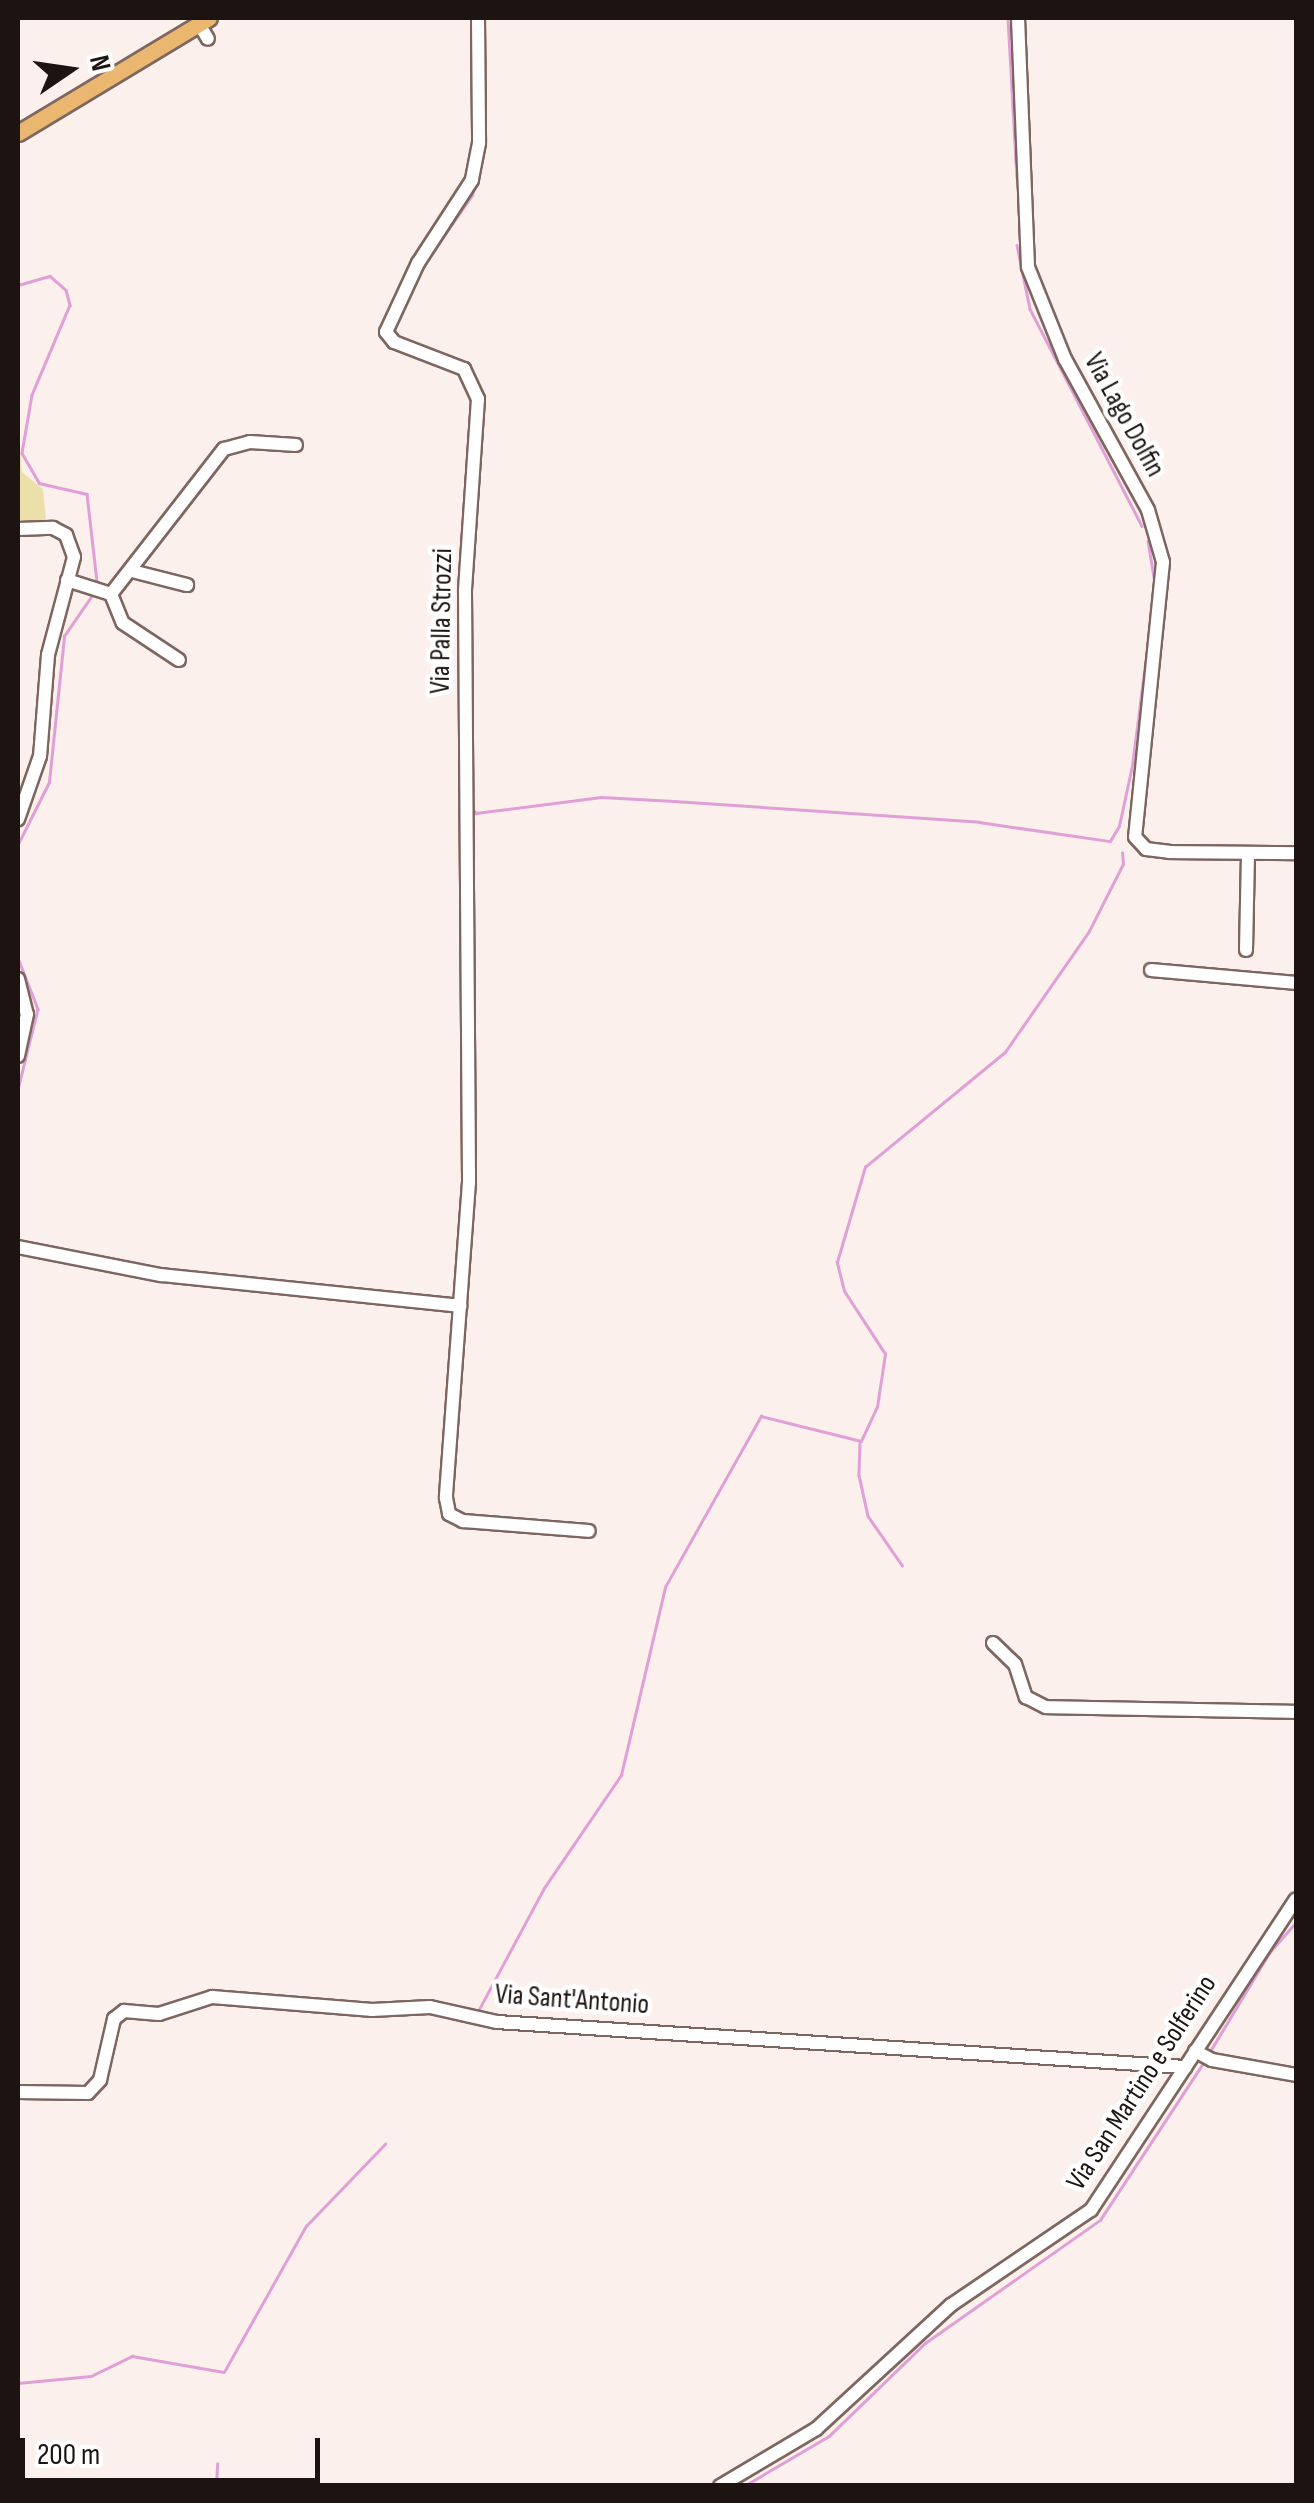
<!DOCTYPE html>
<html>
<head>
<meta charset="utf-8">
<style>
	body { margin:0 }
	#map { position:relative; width:1314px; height:2503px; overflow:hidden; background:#fcf0ed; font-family:"Sofia Sans Condensed",sans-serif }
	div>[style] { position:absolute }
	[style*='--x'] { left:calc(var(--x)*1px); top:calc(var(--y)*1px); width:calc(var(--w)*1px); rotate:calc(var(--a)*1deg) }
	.green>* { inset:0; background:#ece0aa }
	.stream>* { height:2.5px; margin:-1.25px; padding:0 1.25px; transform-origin:1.25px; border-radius:1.25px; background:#e19fd7 }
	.roads { filter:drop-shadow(2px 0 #7e6660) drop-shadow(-2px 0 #7e6660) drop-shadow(0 2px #7e6660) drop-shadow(0 -2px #7e6660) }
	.minor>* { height:12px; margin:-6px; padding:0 6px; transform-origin:6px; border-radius:6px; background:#fff }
	.major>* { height:15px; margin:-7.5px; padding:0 7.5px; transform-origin:7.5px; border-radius:7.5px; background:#eab770 }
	span { translate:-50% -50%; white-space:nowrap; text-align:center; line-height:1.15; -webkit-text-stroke:9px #fff; paint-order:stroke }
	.street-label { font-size:28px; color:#1d1411 }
	.frame { position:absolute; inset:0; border:20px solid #1d1411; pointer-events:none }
	.north { position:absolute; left:20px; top:20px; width:100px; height:100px; -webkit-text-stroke:8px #fff; paint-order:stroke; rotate:77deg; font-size:28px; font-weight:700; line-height:40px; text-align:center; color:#1d1411 }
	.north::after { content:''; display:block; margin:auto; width:35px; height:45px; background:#1d1411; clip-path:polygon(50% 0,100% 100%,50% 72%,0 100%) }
	.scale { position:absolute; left:20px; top:2438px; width:300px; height:45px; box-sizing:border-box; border:5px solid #1d1411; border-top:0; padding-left:12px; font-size:30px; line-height:35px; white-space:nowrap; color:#1d1411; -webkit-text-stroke:8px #fff; paint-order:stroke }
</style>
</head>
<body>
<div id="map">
	<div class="green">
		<i style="clip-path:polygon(18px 426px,22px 472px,43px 489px,46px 520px,18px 524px)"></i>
	</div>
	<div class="stream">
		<i style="--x:1008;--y:18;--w:160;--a:86.8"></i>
		<i style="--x:1017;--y:245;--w:65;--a:78.5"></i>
		<i style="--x:1030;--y:309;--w:244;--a:62.7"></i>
		<i style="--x:427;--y:260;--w:79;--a:-55.3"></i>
		<i style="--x:472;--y:195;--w:37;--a:-74"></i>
		<i style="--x:18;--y:285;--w:33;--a:-16"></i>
		<i style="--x:50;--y:276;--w:21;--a:41"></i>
		<i style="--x:66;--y:290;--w:16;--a:75"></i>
		<i style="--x:70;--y:305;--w:98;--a:112.9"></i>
		<i style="--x:32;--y:395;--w:59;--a:99.8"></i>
		<i style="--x:22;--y:453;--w:34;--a:60"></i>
		<i style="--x:39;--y:483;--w:49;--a:12.9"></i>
		<i style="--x:87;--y:494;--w:89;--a:83.5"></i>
		<i style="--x:427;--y:348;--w:43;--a:20.6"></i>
		<i style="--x:467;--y:363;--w:29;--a:63"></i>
		<i style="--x:1148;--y:541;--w:43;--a:80.5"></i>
		<i style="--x:471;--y:806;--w:9;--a:54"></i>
		<i style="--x:476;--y:813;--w:126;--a:-7.3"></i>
		<i style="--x:601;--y:797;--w:73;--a:3.1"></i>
		<i style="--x:674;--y:801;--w:306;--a:3.9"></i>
		<i style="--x:979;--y:822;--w:132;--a:8.3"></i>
		<i style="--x:1110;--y:841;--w:17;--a:-59"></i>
		<i style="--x:1119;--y:826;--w:61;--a:-77.8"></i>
		<i style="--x:1132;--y:766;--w:166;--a:-82.7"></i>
		<i style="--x:18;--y:844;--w:69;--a:-63.4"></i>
		<i style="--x:49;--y:782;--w:147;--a:-84.1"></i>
		<i style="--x:64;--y:636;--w:51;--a:-55.4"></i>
		<i style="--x:18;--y:958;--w:55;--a:68.6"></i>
		<i style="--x:38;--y:1009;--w:83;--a:103.9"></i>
		<i style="--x:860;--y:1443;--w:32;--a:92"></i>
		<i style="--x:859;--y:1475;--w:42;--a:77.6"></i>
		<i style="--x:868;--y:1516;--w:60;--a:55.2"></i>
		<i style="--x:477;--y:2013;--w:142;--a:-61.8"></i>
		<i style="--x:544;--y:1888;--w:137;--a:-55.7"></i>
		<i style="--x:621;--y:1775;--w:193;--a:-76.8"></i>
		<i style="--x:665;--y:1587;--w:196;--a:-60.7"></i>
		<i style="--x:761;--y:1416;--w:103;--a:14"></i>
		<i style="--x:861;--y:1441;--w:38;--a:-65"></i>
		<i style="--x:877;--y:1407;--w:54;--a:-81.4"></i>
		<i style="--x:885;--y:1354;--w:75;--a:-123.1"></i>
		<i style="--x:844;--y:1291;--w:30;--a:-104"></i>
		<i style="--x:837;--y:1262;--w:99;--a:-73.6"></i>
		<i style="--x:865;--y:1167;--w:181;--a:-39.4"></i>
		<i style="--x:1005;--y:1052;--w:147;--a:-55.2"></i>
		<i style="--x:1089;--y:931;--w:75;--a:-63.1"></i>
		<i style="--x:1123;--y:864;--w:11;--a:-95"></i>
		<i style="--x:1209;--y:2053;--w:117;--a:-59"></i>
		<i style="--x:1269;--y:1953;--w:41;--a:-48.9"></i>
		<i style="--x:18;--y:2383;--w:73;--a:-5.5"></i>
		<i style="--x:91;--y:2376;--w:46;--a:-26"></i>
		<i style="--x:132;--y:2356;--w:93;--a:9.9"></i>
		<i style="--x:224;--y:2372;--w:167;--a:-60.7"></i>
		<i style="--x:306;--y:2226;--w:114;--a:-46.1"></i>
		<i style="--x:216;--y:2486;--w:22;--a:-87"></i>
		<i style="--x:744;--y:2486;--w:99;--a:-30.5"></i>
		<i style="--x:829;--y:2436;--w:134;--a:-44.1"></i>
		<i style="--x:925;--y:2343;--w:214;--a:-35.1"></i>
		<i style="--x:1100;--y:2220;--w:191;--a:-56.7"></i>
	</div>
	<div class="roads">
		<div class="minor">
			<i style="--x:478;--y:18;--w:125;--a:89.5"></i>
			<i style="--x:479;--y:143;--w:38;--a:101"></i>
			<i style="--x:472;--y:180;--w:99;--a:123"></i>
			<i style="--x:418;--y:263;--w:76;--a:114.9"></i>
			<i style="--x:386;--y:332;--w:13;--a:51"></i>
			<i style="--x:394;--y:342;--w:75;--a:21.1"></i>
			<i style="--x:464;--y:369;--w:33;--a:65"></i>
			<i style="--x:478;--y:399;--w:193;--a:93.9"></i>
			<i style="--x:465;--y:592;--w:590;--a:89.61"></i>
			<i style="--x:469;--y:1182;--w:317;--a:94.2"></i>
			<i style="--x:446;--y:1498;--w:16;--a:79"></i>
			<i style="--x:449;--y:1514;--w:16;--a:27"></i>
			<i style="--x:463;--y:1521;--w:126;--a:4.5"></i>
			<i style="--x:1018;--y:18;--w:249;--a:87.7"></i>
			<i style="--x:1028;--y:267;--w:99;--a:68.1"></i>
			<i style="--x:1065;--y:359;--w:172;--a:61.2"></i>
			<i style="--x:1148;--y:510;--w:54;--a:73.9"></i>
			<i style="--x:1163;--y:562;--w:276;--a:95.8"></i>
			<i style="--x:1135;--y:837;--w:16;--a:47"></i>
			<i style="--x:1146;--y:849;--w:23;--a:7"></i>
			<i style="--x:1169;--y:852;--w:127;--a:0.5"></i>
			<i style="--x:199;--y:24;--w:17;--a:59"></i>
			<i style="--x:18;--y:529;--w:35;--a:-2"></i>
			<i style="--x:53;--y:528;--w:15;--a:28"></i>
			<i style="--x:66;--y:535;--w:23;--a:70"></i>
			<i style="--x:74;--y:557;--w:101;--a:104.9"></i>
			<i style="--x:48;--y:655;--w:101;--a:94.5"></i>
			<i style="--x:40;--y:756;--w:67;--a:109.2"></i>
			<i style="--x:132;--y:571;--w:57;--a:14.3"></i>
			<i style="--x:67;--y:580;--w:46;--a:17.7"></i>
			<i style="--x:111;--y:594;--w:31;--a:68"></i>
			<i style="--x:123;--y:623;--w:67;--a:33.5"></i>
			<i style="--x:111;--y:594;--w:184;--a:-52.1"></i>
			<i style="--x:224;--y:449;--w:27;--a:-15"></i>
			<i style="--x:250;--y:442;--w:46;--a:3.7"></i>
			<i style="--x:1246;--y:950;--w:97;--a:-88.8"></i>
			<i style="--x:1151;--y:970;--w:146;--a:5.1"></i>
			<i style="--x:18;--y:979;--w:36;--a:76"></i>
			<i style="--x:27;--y:1014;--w:43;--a:102.1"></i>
			<i style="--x:18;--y:1247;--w:146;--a:11.1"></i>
			<i style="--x:161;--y:1275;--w:301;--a:5.9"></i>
			<i style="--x:993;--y:1643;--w:30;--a:44"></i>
			<i style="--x:1015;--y:1664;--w:35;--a:72"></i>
			<i style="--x:1026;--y:1697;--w:22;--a:27"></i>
			<i style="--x:1046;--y:1707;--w:250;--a:1.1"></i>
			<i style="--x:1195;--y:2051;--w:19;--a:28"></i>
			<i style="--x:1212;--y:2060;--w:85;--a:10.1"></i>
			<i style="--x:18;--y:2092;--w:70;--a:0.8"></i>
			<i style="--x:88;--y:2093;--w:18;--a:-47"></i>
			<i style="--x:100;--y:2080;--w:63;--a:-77.1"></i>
			<i style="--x:114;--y:2019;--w:13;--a:-39"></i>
			<i style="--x:124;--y:2011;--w:35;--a:5"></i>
			<i style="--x:159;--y:2014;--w:56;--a:-17.8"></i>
			<i style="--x:212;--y:1997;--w:161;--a:4.6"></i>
			<i style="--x:372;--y:2010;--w:58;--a:-3"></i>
			<i style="--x:430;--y:2007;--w:69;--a:12.6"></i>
			<i style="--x:497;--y:2022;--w:690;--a:3.74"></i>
			<i style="--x:720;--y:2486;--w:112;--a:-30.7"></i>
			<i style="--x:816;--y:2429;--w:183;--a:-42.6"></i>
			<i style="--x:951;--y:2305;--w:169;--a:-34.2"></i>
			<i style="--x:1091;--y:2210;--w:372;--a:-56.6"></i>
		</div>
		<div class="major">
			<i style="--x:18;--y:133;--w:223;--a:-31.1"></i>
		</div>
	</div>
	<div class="street-label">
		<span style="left:1124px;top:415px;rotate:61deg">Via Lago Dolfin</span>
		<span style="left:442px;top:621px;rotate:-89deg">Via Palla Strozzi</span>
		<span style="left:572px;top:2000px;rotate:4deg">Via Sant'Antonio</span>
		<span style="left:1142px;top:2083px;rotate:-57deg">Via San Martino e Solferino</span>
	</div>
	<div class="frame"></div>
	<div class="north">N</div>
	<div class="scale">200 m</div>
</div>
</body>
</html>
